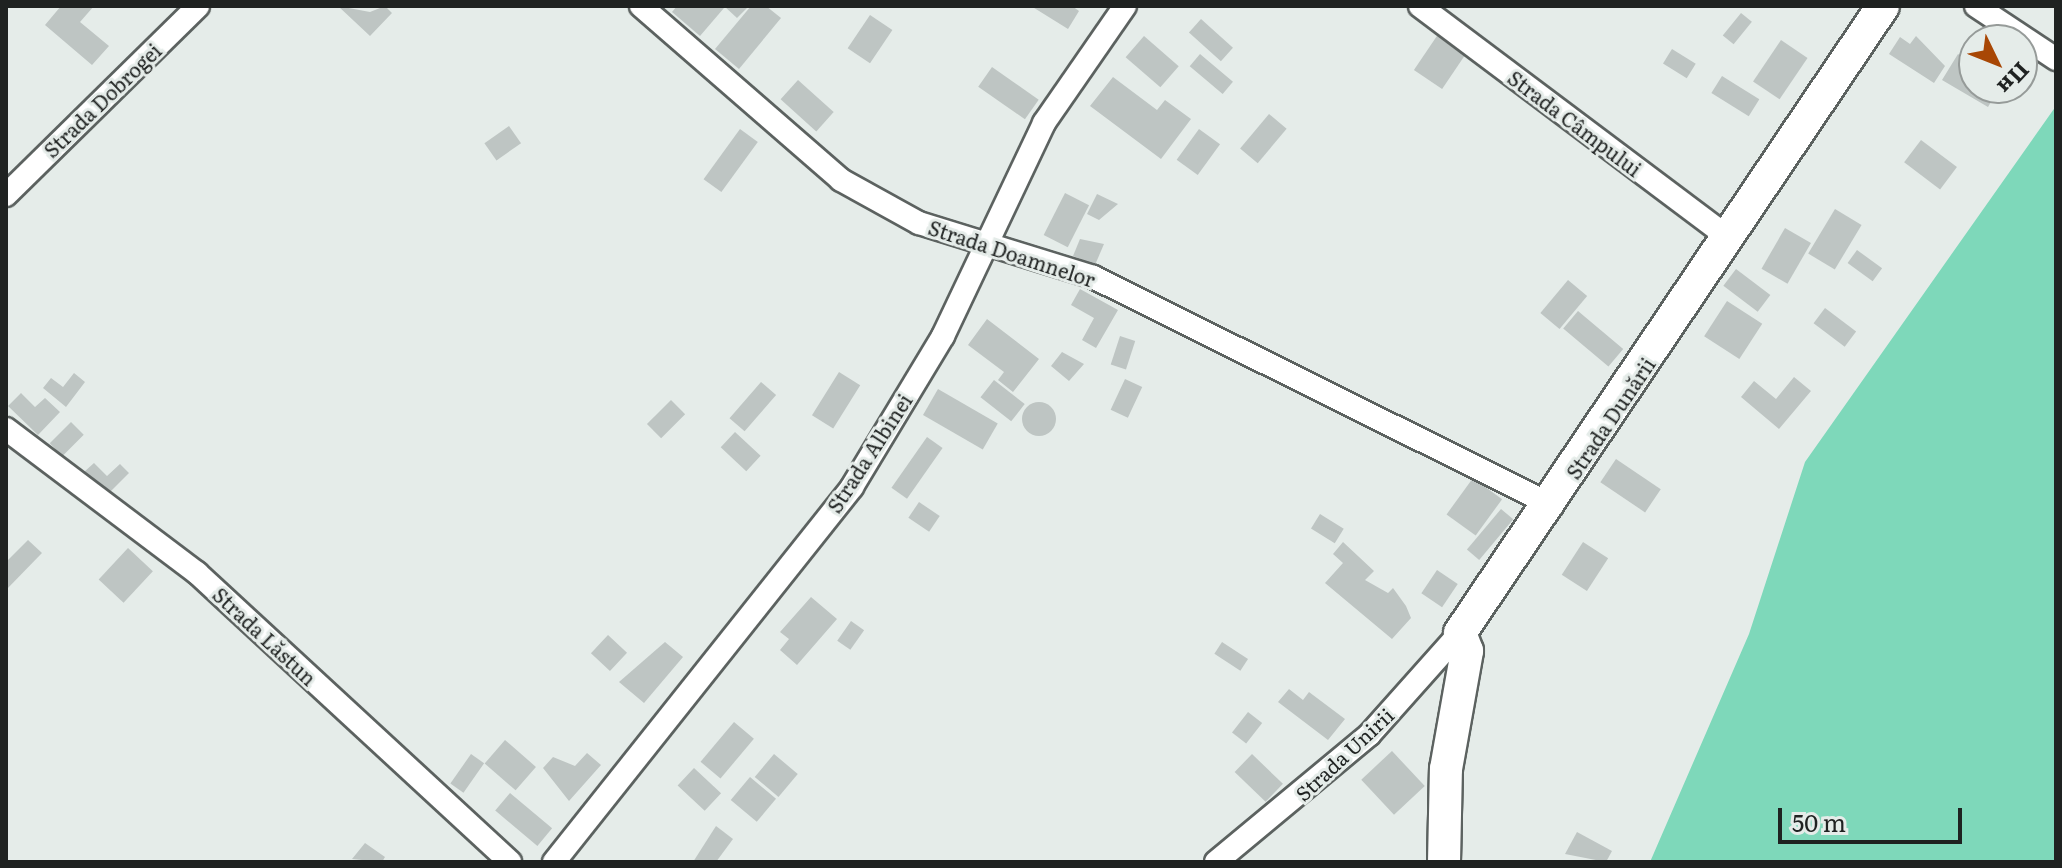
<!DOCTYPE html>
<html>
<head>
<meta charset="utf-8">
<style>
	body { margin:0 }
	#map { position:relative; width:2062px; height:868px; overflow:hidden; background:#e5ece9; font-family:Literata,serif }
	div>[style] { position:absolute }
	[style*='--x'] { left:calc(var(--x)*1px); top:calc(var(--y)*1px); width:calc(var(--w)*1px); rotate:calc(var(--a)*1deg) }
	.water>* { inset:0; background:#7ed8ba }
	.building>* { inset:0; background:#bec5c3; transform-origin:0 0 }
	.round { border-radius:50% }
	.roads { filter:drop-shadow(2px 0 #5c6260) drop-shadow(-2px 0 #5c6260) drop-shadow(0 2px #5c6260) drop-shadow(0 -2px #5c6260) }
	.minor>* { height:22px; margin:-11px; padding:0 11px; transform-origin:11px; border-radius:11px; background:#fff }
	.secondary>* { height:32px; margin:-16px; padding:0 16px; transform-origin:16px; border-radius:16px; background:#fff }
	span { translate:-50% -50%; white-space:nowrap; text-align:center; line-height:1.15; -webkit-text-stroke:6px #e5ece9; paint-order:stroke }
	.street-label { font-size:20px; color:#1f2221 }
	.frame { position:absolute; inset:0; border:8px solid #1f2221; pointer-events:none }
	.north { position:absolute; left:1958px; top:24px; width:80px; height:80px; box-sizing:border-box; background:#e5ece9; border:2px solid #969b99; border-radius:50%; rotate:133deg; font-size:22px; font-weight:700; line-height:32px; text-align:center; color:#1f2221 }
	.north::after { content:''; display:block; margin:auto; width:28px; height:36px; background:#a84705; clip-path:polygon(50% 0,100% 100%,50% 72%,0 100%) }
	.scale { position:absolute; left:1778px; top:808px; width:184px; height:36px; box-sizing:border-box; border:4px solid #1f2221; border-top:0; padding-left:10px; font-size:24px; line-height:28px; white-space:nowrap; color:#1f2221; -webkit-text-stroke:6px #e5ece9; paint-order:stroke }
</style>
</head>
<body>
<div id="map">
	<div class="water">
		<i style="clip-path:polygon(2056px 106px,2056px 862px,1650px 862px,1749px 634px,1805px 462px)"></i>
	</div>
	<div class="building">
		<i style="clip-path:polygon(61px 6px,94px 6px,80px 22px,109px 46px,92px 65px,45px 25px)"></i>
		<i style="clip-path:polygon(338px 6px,370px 12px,385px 6px,392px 13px,370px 36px)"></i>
		<i style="clip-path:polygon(677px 6px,722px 6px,724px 8px,700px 36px,672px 12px)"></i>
		<i style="clip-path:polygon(724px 6px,749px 6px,737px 18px)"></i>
		<i style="clip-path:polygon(751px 6px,766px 6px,781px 18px,739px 69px,715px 49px)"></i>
		<i style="clip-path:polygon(1031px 6px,1072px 6px,1079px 11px,1068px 29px)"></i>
		<i style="left:1741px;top:13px;width:14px;height:29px;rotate:39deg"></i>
		<i style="left:870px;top:15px;width:27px;height:40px;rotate:34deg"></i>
		<i style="left:1201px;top:19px;width:43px;height:18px;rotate:42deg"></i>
		<i style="left:1443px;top:27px;width:34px;height:52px;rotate:34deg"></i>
		<i style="left:1144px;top:36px;width:46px;height:28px;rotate:41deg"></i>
		<i style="clip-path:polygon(1916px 36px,1945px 66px,1934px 83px,1889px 54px,1900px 37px,1910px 44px)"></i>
		<i style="left:1781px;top:40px;width:32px;height:50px;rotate:34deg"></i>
		<i style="left:1672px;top:49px;width:28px;height:17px;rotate:32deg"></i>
		<i style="left:1200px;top:54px;width:43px;height:16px;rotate:40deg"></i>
		<i style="clip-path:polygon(1958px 54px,1974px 63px,1974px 88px,1999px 88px,1988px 107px,1942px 80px)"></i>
		<i style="left:992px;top:67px;width:57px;height:24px;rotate:35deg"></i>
		<i style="left:1722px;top:76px;width:44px;height:20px;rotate:32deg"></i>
		<i style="clip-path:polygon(1113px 77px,1157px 110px,1165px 100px,1191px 119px,1161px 159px,1090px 106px)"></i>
		<i style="left:798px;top:80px;width:48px;height:26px;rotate:42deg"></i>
		<i style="left:1269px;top:114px;width:23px;height:45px;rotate:40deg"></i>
		<i style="left:509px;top:126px;width:21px;height:30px;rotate:55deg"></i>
		<i style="left:740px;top:129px;width:22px;height:62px;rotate:36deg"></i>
		<i style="left:1199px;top:129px;width:26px;height:38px;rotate:36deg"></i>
		<i style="left:1921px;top:140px;width:45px;height:28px;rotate:37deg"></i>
		<i style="left:1065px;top:193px;width:27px;height:47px;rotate:27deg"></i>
		<i style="clip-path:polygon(1097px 194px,1118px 204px,1099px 220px,1087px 214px)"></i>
		<i style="left:1835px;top:209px;width:31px;height:52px;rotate:31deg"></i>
		<i style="left:1785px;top:228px;width:30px;height:47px;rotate:30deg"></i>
		<i style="clip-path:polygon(1080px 239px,1104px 244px,1095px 265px,1073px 256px)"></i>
		<i style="left:1857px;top:250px;width:31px;height:16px;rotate:36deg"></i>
		<i style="left:1736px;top:269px;width:43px;height:21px;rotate:37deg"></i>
		<i style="left:1568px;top:280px;width:25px;height:43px;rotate:40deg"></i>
		<i style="clip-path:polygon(1080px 289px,1118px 310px,1096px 348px,1082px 340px,1094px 318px,1071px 305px)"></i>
		<i style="left:1727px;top:301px;width:42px;height:42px;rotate:33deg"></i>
		<i style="left:1825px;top:308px;width:39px;height:19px;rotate:37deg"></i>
		<i style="left:1578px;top:311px;width:59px;height:23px;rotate:40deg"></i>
		<i style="clip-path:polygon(987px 319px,1039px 359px,1013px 392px,998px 380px,1004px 372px,968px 345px)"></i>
		<i style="left:1120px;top:336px;width:16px;height:30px;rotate:18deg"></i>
		<i style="clip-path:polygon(1062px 352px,1084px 364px,1069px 381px,1051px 366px)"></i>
		<i style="left:839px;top:372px;width:25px;height:51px;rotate:32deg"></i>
		<i style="clip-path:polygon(74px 373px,85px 382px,66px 407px,43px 388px,51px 378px,63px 387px)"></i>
		<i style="clip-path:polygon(1794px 377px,1811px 391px,1779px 429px,1741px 397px,1754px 381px,1776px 399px)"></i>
		<i style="left:1125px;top:379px;width:19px;height:34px;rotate:25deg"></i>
		<i style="left:994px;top:380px;width:39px;height:22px;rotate:38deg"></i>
		<i style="left:761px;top:382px;width:20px;height:48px;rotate:41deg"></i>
		<i style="left:938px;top:389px;width:69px;height:30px;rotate:30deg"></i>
		<i style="clip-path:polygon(21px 393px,35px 407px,45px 398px,60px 412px,38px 435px,8px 406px)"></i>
		<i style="left:671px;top:400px;width:20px;height:34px;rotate:45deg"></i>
		<i class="round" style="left:1022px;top:402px;width:34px;height:34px"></i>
		<i style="left:71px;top:422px;width:18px;height:30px;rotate:45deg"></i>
		<i style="left:735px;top:432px;width:35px;height:21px;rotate:43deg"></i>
		<i style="left:927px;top:437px;width:19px;height:62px;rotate:35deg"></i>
		<i style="left:1616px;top:459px;width:54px;height:28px;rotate:34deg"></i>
		<i style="clip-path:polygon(94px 463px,107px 476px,120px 464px,129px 473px,106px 496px,84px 472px)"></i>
		<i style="left:1473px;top:478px;width:36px;height:45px;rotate:36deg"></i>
		<i style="left:919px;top:502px;width:25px;height:19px;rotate:34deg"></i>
		<i style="left:1501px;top:509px;width:16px;height:53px;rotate:40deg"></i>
		<i style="left:1320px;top:514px;width:28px;height:17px;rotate:32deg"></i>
		<i style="clip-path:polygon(28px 540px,42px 553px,6px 590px,6px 562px)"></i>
		<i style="clip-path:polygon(1343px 542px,1374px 571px,1365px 580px,1388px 593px,1393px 588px,1406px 606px,1411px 618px,1392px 639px,1325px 583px,1343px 563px,1333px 554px)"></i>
		<i style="left:1583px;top:542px;width:30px;height:39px;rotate:33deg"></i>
		<i style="left:128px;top:548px;width:34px;height:43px;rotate:43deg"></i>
		<i style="left:1437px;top:570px;width:25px;height:28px;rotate:34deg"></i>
		<i style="clip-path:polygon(811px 597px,837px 619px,797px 665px,780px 650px,789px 639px,780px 632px)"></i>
		<i style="left:851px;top:621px;width:16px;height:24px;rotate:35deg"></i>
		<i style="left:608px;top:635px;width:26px;height:25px;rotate:43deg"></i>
		<i style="clip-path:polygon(665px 642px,683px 657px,644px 703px,619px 682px)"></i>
		<i style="left:1222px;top:642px;width:31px;height:14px;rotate:33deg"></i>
		<i style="clip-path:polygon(1289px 689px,1303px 700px,1309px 692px,1345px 719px,1328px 740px,1278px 702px)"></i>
		<i style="left:1248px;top:712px;width:18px;height:26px;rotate:38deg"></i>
		<i style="left:734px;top:722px;width:26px;height:52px;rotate:40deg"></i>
		<i style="left:505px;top:740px;width:41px;height:31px;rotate:41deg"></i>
		<i style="left:1392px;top:751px;width:48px;height:42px;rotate:47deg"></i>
		<i style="clip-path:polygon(587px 753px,601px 765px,569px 801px,543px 768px,553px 757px,575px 766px)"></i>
		<i style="left:471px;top:754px;width:16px;height:36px;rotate:35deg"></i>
		<i style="left:774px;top:754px;width:31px;height:30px;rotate:40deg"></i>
		<i style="left:1252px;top:754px;width:43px;height:25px;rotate:44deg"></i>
		<i style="left:694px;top:768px;width:37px;height:24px;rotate:43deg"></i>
		<i style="left:750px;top:777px;width:34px;height:30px;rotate:40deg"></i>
		<i style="left:510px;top:793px;width:55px;height:23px;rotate:40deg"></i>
		<i style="clip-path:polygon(716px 826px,733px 839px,716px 862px,693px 862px)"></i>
		<i style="clip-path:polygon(1577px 832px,1612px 851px,1606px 862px,1565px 854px)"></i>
		<i style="clip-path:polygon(365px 843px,385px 857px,382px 862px,352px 859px)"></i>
	</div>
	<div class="roads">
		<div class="minor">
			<i style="--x:641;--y:6;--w:265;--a:41"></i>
			<i style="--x:841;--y:180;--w:89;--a:28.9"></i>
			<i style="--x:919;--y:223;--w:182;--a:17.2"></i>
			<i style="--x:1093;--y:277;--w:513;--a:26.42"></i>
			<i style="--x:1420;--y:6;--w:388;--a:36.9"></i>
			<i style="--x:1976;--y:6;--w:96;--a:33.5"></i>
			<i style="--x:6;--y:195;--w:269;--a:-44.5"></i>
			<i style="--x:6;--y:429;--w:239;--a:37"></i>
			<i style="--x:197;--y:573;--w:426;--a:42.7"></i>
			<i style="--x:554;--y:862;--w:479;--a:-51.5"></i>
			<i style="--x:852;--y:487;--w:176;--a:-58.9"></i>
			<i style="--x:943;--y:336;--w:236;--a:-64.6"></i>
			<i style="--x:1044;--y:123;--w:142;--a:-55.3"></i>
			<i style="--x:1216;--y:862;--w:199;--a:-39.7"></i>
			<i style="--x:1369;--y:735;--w:137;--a:-48.3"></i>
		</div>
		<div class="secondary">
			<i style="--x:1444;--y:862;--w:93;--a:-88.8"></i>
			<i style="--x:1446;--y:769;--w:120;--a:-79.9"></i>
			<i style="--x:1467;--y:651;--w:19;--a:-111"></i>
			<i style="--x:1460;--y:633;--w:756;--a:-55.99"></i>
		</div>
	</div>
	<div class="street-label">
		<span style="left:102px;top:100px;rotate:-44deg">Strada Dobrogei</span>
		<span style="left:1575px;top:123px;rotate:37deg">Strada Câmpului</span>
		<span style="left:1012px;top:253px;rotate:18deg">Strada Doamnelor</span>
		<span style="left:1610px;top:418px;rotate:-56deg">Strada Dunării</span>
		<span style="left:869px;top:453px;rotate:-57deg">Strada Albinei</span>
		<span style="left:265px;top:636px;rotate:43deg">Strada Lăstun</span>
		<span style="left:1344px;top:754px;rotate:-43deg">Strada Unirii</span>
	</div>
	<div class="frame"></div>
	<div class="north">Пн</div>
	<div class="scale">50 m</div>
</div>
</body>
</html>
